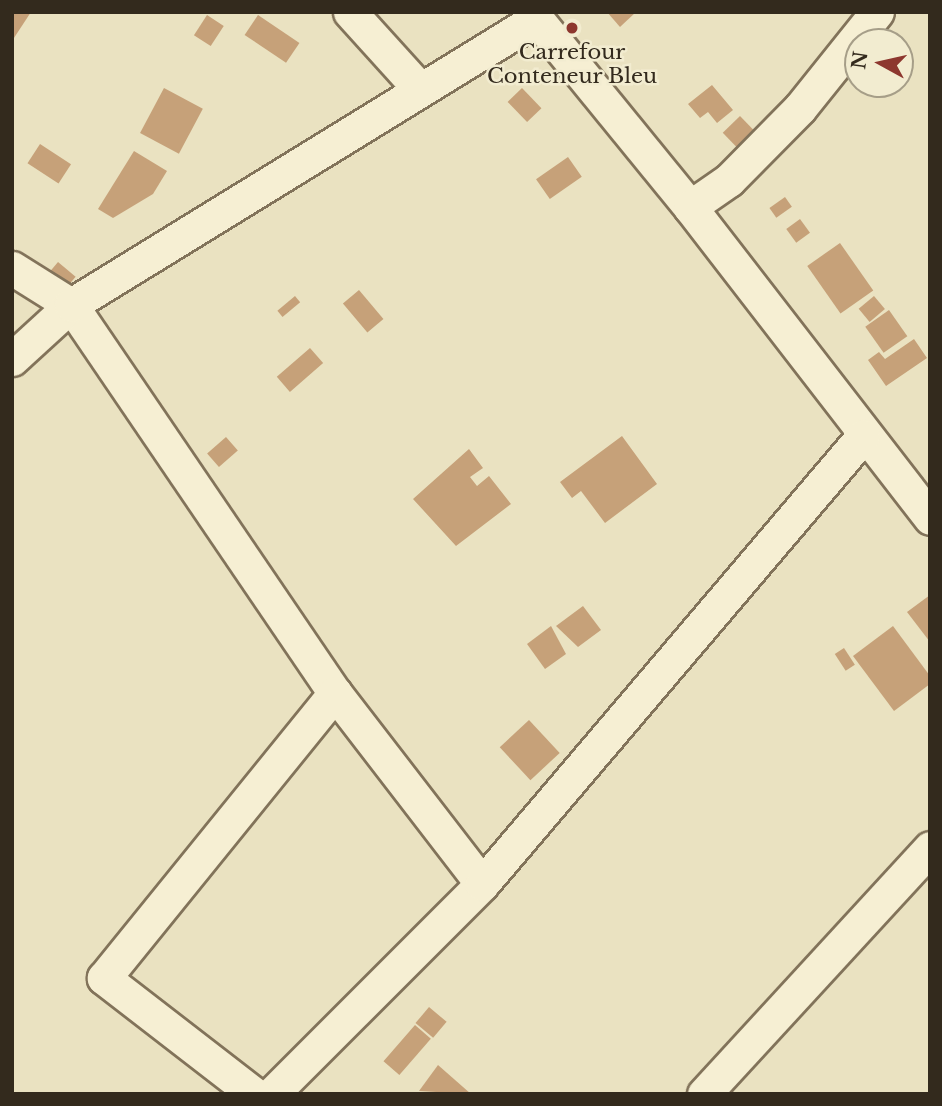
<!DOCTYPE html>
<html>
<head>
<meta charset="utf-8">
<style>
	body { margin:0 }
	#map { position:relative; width:942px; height:1106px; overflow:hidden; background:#eae2c1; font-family:"Libre Baskerville",serif }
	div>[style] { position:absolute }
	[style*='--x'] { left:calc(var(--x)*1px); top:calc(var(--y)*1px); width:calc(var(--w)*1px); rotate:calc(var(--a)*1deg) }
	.building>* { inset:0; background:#c6a179; transform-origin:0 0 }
	.roads { filter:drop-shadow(2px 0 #82735a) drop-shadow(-2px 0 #82735a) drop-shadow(0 2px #82735a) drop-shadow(0 -2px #82735a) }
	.minor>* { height:33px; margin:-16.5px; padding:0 16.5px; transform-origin:16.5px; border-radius:16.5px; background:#f6efd3 }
	.dots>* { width:19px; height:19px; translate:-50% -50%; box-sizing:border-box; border:4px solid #f2ecd0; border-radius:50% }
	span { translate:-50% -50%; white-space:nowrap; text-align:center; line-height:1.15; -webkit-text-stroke:5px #f2ecd0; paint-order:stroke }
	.poi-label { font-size:21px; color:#332a1d }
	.frame { position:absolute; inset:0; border:14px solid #332a1d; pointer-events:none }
	.north { position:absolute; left:844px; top:28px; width:70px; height:70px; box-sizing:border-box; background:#f2ecd0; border:2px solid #a69e88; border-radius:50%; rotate:278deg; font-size:19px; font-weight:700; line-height:28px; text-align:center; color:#332a1d }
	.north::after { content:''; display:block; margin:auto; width:24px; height:32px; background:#8d372e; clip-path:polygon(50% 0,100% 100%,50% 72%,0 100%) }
</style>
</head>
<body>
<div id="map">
	<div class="building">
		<i style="clip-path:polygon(12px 12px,31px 12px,12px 41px)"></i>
		<i style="clip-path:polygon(607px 12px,636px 12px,620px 27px)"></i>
		<i style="left:207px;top:15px;width:20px;height:24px;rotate:33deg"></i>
		<i style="left:258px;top:15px;width:50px;height:24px;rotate:34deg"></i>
		<i style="clip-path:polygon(712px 85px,733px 110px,717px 123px,708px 112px,700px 118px,688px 104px)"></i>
		<i style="left:164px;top:88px;width:44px;height:51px;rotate:28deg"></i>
		<i style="left:522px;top:88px;width:28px;height:20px;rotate:46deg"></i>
		<i style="left:740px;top:116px;width:32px;height:24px;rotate:46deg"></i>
		<i style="left:40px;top:144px;width:37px;height:23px;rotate:33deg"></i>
		<i style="clip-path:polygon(134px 151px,167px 171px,153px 194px,113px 218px,98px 209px)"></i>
		<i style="left:568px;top:157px;width:24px;height:39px;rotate:55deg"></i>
		<i style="left:785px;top:197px;width:12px;height:19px;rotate:55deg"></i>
		<i style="left:800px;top:219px;width:17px;height:17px;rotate:54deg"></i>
		<i style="left:840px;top:243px;width:58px;height:40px;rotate:55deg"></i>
		<i style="left:58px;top:262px;width:23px;height:21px;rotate:40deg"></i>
		<i style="left:359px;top:290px;width:38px;height:21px;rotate:50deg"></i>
		<i style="left:295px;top:296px;width:8px;height:23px;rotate:50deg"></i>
		<i style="left:874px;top:296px;width:17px;height:20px;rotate:50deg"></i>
		<i style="left:889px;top:310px;width:32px;height:29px;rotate:55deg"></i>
		<i style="clip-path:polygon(914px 339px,927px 358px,886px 386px,868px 360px,879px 352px,885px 359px)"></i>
		<i style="left:310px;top:348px;width:20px;height:44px;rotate:49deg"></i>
		<i style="clip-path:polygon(622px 436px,657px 484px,605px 523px,581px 491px,572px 498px,560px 482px)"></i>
		<i style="left:226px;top:437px;width:18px;height:25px;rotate:49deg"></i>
		<i style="clip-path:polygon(469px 449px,483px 468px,470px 477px,477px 486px,489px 476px,511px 504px,456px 546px,413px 499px)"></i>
		<i style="clip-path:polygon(930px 595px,930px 642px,907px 612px)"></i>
		<i style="clip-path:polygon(583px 606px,601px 630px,578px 647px,556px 626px)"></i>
		<i style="clip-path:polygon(551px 626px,566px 654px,545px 669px,527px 644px)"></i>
		<i style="clip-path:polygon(893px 626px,930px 676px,930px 684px,894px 711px,853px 656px)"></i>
		<i style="left:844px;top:648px;width:20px;height:11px;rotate:57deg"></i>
		<i style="left:529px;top:720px;width:45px;height:40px;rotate:47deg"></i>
		<i style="left:429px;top:1007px;width:23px;height:21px;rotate:40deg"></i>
		<i style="left:415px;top:1025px;width:21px;height:48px;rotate:41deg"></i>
		<i style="clip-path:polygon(438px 1065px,471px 1094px,419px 1091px)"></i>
	</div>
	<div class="roads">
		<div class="minor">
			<i style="--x:350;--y:12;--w:101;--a:47.8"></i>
			<i style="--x:531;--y:12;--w:252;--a:50.8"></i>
			<i style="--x:690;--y:207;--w:393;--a:52.3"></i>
			<i style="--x:690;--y:207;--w:47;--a:-34.7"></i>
			<i style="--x:729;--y:180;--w:101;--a:-45.4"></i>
			<i style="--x:800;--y:108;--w:123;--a:-51.3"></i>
			<i style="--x:12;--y:268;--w:70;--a:32.1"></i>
			<i style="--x:71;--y:305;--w:469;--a:55.8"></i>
			<i style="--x:335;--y:693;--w:241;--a:52.4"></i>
			<i style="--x:482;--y:884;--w:297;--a:135"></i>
			<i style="--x:12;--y:359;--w:80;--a:-42.5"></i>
			<i style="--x:71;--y:305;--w:546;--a:-31.59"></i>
			<i style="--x:482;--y:884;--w:588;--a:-49.62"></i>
			<i style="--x:254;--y:1094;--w:190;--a:-142.3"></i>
			<i style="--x:104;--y:978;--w:367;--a:-51"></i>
			<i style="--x:704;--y:1094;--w:334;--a:-47.4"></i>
		</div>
	</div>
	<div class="dots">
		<i style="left:572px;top:28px;background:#8d372e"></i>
	</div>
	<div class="poi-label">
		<span style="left:572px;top:64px">Carrefour<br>Conteneur Bleu</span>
	</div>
	<div class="frame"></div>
	<div class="north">N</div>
</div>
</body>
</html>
